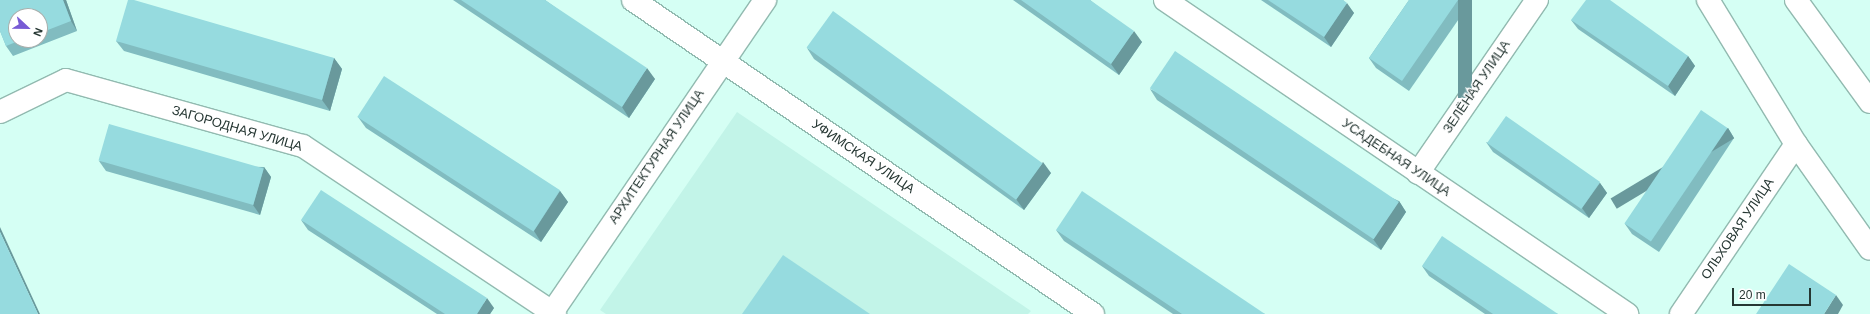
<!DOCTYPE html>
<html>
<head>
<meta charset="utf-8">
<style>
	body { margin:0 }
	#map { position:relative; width:1870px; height:314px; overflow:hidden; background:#d5fff4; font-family:Arial,sans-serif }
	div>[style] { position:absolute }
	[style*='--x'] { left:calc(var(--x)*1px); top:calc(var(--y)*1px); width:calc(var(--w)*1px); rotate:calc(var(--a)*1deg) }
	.built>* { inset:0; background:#c2f4e8 }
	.roads { filter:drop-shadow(1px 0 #92bab0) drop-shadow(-1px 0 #92bab0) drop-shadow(0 1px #92bab0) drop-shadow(0 -1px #92bab0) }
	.street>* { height:22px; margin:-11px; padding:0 11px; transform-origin:11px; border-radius:11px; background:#fff }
	.wall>* { inset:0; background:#81bcc0 }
	.shaded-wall>* { inset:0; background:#69999c; transform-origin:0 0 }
	.building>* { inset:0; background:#96dbdf; transform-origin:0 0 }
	span { translate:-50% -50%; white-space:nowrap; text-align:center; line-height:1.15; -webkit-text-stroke:3px #fff; paint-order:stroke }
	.street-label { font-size:13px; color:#263733 }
	.north { position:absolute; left:8px; top:8px; width:40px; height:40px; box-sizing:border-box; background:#fff; border:1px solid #a8afad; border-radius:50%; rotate:112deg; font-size:11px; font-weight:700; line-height:16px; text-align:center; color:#263733 }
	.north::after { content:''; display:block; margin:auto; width:14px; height:18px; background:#785bd5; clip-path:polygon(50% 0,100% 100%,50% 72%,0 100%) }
	.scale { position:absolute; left:1732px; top:288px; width:79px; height:18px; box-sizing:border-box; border:2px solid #263733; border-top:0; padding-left:5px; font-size:12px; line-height:14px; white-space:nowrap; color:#263733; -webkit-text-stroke:3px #fff; paint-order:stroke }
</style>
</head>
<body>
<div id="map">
	<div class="built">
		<i style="clip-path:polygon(737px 112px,1031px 311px,1028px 314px,606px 314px,600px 310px)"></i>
	</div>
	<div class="roads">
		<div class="street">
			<i style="--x:633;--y:0;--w:557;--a:34.32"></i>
			<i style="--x:1165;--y:0;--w:559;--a:34.2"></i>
			<i style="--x:1708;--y:0;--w:169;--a:58.6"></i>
			<i style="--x:1796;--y:144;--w:128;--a:54.8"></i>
			<i style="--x:1796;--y:0;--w:126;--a:54"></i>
			<i style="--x:0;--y:112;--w:73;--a:-25.9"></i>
			<i style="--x:66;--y:80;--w:246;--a:15.6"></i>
			<i style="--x:303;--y:146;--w:303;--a:33.7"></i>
			<i style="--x:1418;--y:173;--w:210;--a:-55.5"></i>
			<i style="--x:551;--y:314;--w:380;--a:-55.7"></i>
			<i style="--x:1681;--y:314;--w:205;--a:-55.9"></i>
		</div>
	</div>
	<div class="wall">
		<i style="clip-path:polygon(evenodd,0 0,66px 0,77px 31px,13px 56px,6px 46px,0 31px,0 0,16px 16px,40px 16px,40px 40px,16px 40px,16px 16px)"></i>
		<i style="clip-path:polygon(453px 0,545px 0,655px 79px,629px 118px)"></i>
		<i style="clip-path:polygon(1013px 0,1090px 0,1142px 42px,1119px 75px)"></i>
		<i style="clip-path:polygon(1261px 0,1343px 0,1354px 13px,1331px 47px)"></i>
		<i style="clip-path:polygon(1409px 0,1472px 0,1409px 91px,1376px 68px,1369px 58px)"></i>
		<i style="clip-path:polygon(1571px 20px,1688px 56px,1695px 66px,1675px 96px,1578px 29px)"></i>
		<i style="clip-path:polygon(116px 41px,334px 58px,342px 69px,330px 111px,124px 51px)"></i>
		<i style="clip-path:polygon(807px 48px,1051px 173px,1024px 210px,814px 59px)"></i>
		<i style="clip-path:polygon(1150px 89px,1399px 201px,1406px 212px,1381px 250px,1157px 100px)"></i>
		<i style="clip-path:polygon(358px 117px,560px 191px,568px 202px,541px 242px,366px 128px)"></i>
		<i style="clip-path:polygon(1728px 128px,1734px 138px,1659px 252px,1632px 234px,1625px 224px)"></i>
		<i style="clip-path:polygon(1486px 142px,1600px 183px,1607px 193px,1589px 218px,1493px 152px)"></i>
		<i style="clip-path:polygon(99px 161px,264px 167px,271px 177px,260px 215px,106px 171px)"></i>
		<i style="clip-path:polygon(301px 220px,494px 308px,490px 314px,437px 314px,308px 230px)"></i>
		<i style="clip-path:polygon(1056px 230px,1265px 314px,1173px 314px,1064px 241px)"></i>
		<i style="clip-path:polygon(1422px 266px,1558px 314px,1485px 314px,1429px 276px)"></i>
	</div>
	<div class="shaded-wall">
		<i style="clip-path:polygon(63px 0,66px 0,77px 31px,71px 21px)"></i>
		<i style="left:1458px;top:0;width:14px;height:98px"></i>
		<i style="clip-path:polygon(1347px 3px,1354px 13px,1331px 47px,1324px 37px)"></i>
		<i style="clip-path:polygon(1134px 31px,1142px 42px,1119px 75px,1111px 64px)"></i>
		<i style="clip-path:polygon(1688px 56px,1695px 66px,1675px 96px,1668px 86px)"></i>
		<i style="clip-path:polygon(334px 58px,342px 69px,330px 111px,322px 100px)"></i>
		<i style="clip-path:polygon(647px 68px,655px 79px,629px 118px,622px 107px)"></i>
		<i style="left:1728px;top:128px;width:12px;height:137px;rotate:59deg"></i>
		<i style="clip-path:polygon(1043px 162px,1051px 173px,1024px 210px,1016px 199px)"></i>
		<i style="clip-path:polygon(264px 167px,271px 177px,260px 215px,253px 205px)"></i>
		<i style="clip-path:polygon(1600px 183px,1607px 193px,1589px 218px,1582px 208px)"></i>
		<i style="clip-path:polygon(560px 191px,568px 202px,541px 242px,534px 231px)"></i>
		<i style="clip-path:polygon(1399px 201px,1406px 212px,1381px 250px,1373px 239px)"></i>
		<i style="clip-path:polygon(0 227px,40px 314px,38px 314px,0 232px)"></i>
		<i style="clip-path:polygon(1836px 295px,1843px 305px,1838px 314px,1824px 314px)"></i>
		<i style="clip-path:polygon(487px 298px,494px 308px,490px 314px,477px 314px)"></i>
	</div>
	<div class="building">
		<i style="clip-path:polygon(0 0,63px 0,71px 21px,40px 33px,40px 16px,16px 16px,16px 40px,21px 40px,6px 46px,0 31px)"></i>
		<i style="clip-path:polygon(128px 0,134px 0,334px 58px,322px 100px,116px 41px)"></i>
		<i style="clip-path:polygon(461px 0,545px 0,647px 68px,622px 107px)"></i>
		<i style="clip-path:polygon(1021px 0,1090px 0,1134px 31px,1111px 64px)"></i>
		<i style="clip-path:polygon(1268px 0,1343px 0,1347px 3px,1324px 37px)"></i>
		<i style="clip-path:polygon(1409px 0,1458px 0,1402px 81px,1369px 58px)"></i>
		<i style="clip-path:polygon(1586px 0,1610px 0,1688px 56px,1668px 86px,1571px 20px)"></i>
		<i style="left:833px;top:11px;width:259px;height:45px;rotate:36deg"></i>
		<i style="left:1175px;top:51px;width:270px;height:45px;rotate:34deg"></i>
		<i style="left:384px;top:76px;width:210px;height:49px;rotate:33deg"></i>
		<i style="left:1701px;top:110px;width:32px;height:137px;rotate:34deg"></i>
		<i style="left:1506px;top:116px;width:115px;height:33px;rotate:35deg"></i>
		<i style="left:109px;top:124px;width:161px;height:38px;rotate:16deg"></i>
		<i style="clip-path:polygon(321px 190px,487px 298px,477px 314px,445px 314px,301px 220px)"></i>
		<i style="clip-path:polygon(1082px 191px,1265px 314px,1182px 314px,1056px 230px)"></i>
		<i style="clip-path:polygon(0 232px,38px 314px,0 314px)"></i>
		<i style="clip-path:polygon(1442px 236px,1558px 314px,1493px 314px,1422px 266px)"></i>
		<i style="clip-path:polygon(783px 255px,870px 314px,742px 314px)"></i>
		<i style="clip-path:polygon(1789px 264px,1836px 295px,1824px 314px,1756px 314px)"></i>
	</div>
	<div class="street-label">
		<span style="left:1477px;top:87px;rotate:-56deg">ЗЕЛЁНАЯ УЛИЦА</span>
		<span style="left:237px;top:129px;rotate:16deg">ЗАГОРОДНАЯ УЛИЦА</span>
		<span style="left:657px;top:157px;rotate:-56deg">АРХИТЕКТУРНАЯ УЛИЦА</span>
		<span style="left:863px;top:157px;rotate:34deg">УФИМСКАЯ УЛИЦА</span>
		<span style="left:1396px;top:158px;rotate:34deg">УСАДЕБНАЯ УЛИЦА</span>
		<span style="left:1738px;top:229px;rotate:-56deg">ОЛЬХОВАЯ УЛИЦА</span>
	</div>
	<div class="north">N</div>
	<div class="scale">20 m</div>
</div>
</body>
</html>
